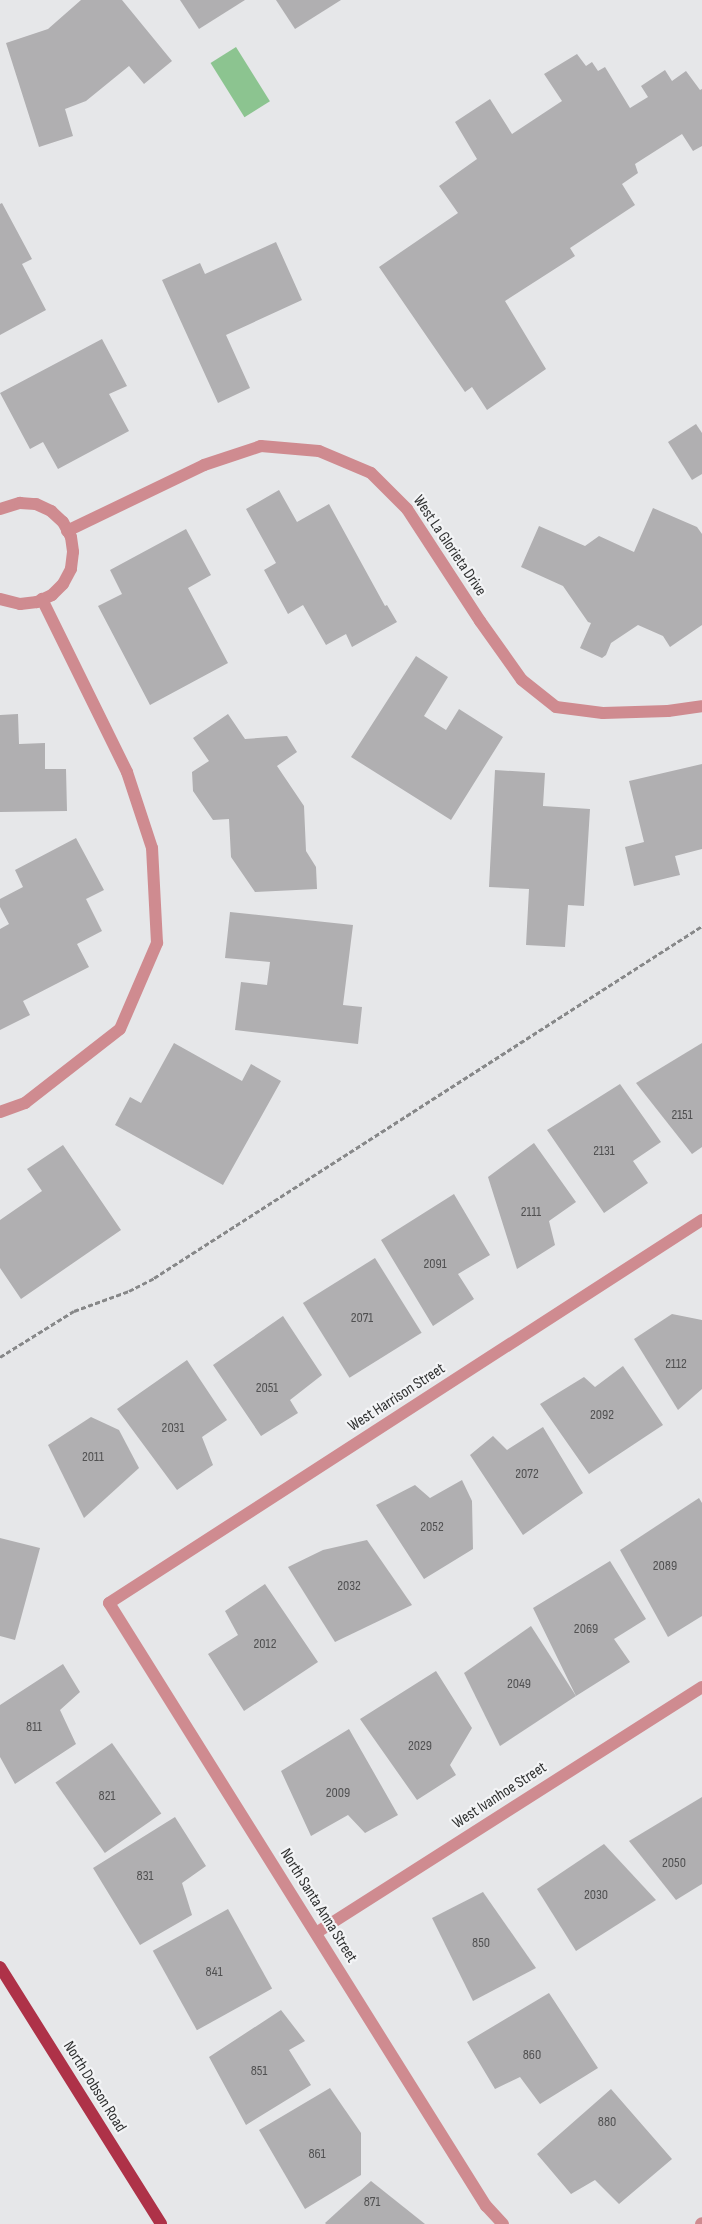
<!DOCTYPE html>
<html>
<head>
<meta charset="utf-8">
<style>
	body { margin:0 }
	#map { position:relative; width:702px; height:2224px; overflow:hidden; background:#e6e7e9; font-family:"Sofia Sans Condensed",sans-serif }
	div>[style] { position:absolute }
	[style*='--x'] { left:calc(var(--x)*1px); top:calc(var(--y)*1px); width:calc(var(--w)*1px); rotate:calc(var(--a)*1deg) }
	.green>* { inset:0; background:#8cc490; transform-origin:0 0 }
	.building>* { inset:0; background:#b0afb1; transform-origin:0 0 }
	.path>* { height:3px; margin-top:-1.5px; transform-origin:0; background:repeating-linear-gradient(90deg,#878889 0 5px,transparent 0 7.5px) }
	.minor>* { height:12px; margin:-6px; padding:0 6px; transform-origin:6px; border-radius:6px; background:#cf8b90 }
	.major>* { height:12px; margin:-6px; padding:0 6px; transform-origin:6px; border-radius:6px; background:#ae3248 }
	span { translate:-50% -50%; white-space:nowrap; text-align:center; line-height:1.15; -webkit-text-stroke:4.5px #f3f4f6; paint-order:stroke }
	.number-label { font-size:14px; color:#505051 }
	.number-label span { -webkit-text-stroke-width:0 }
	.street-label { font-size:16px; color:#303131 }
</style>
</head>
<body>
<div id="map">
	<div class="green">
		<i style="left:236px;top:47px;width:64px;height:30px;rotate:58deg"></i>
	</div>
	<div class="building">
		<i style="clip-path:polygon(81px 0,122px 0,172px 61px,144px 84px,129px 66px,86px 101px,65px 109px,73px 136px,39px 147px,6px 43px,48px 29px)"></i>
		<i style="clip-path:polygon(180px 0,245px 0,199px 29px)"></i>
		<i style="clip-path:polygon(276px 0,341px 0,295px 29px)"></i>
		<i style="clip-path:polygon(577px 54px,586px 66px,592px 62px,598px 71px,605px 67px,630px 108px,648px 97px,641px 86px,665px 70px,672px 81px,686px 71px,700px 90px,702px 89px,702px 146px,693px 151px,682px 134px,635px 164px,638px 173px,622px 184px,635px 205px,570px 248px,575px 256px,505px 301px,546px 369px,487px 410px,472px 387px,465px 392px,379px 267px,458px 213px,439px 186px,477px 159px,455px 122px,490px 99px,512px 134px,562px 101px,544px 74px)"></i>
		<i style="clip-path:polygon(2px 203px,32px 259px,22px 264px,46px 310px,0 335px,0 204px)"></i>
		<i style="clip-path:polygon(276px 242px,302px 300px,226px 335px,250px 388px,218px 403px,162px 280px,200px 263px,205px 274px)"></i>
		<i style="clip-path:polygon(102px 339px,127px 386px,109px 394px,129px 431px,58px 469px,43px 442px,30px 449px,0 393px)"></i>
		<i style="clip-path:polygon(696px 424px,702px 433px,702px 474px,692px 480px,668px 442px)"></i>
		<i style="clip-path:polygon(279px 490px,297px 522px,329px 504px,385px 606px,387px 605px,397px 622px,352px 647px,346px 634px,326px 645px,303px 605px,288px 614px,264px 570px,276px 563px,246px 509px)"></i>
		<i style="clip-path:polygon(653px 508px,697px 527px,702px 534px,702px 625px,670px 647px,663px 636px,638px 625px,611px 643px,606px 655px,602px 658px,580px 648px,591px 623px,588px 622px,563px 586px,521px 567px,539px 526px,585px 546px,599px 536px,634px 552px)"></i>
		<i style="clip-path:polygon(186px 529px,211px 575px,188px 588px,228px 663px,150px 705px,98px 606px,122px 594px,110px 570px)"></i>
		<i style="clip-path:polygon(416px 656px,448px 677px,424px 716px,446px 730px,459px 709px,503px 737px,451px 820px,351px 757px)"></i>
		<i style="clip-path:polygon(18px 714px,19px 744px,45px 743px,45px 769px,66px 769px,67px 811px,0 812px,0 715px)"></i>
		<i style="clip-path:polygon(228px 714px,245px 739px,287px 736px,297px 752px,277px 766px,304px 806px,306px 851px,316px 867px,317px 889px,255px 892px,231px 857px,229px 819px,213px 820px,193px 791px,192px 772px,209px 761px,193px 738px)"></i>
		<i style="clip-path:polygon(702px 764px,702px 849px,675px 856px,680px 875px,634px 886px,625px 847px,644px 842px,629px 781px)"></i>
		<i style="clip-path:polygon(495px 770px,545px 773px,543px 806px,590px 809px,584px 906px,568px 905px,565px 947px,526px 945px,529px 889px,489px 887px)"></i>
		<i style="clip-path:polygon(76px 838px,104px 890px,86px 899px,102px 931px,77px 944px,89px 967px,23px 1001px,30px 1015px,0 1030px,0 929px,9px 924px,0 907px,0 899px,23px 887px,15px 870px)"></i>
		<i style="clip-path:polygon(230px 912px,353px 925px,343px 1005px,362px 1007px,358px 1044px,235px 1030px,241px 982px,267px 985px,270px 962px,225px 958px)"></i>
		<i style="clip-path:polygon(174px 1043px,242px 1081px,251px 1064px,281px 1081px,223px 1185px,115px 1125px,130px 1097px,141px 1103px)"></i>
		<i style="clip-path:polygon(702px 1043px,702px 1147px,692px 1154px,636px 1083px)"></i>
		<i style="clip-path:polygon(620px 1084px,661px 1142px,633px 1161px,648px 1183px,604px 1213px,547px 1130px)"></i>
		<i style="clip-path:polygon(534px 1143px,576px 1202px,549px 1221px,555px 1245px,517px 1269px,488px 1177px)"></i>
		<i style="clip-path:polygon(63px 1145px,121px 1230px,21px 1299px,0 1268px,0 1220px,42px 1191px,27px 1169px)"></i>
		<i style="clip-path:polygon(454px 1194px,490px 1255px,458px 1274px,474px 1299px,433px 1326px,381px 1240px)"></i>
		<i style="left:375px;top:1258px;width:88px;height:85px;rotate:58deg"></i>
		<i style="clip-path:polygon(672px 1314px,702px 1320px,702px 1389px,678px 1410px,634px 1339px)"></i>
		<i style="clip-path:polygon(283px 1316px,322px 1375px,290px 1400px,298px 1413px,261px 1436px,213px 1365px)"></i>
		<i style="clip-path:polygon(187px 1360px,227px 1420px,202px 1437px,213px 1465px,177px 1490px,117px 1409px)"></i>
		<i style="clip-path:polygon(623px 1366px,663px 1425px,589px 1474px,540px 1404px,584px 1377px,595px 1387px)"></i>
		<i style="clip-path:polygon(91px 1417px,119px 1430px,139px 1468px,84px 1518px,48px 1445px)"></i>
		<i style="clip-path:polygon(543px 1427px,583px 1493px,523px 1535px,470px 1455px,493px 1436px,507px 1450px)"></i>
		<i style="clip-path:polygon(462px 1480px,472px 1501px,473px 1549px,424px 1579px,376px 1505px,415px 1485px,430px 1498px)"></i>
		<i style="clip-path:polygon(699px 1498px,702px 1503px,702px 1616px,668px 1637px,620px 1550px)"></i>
		<i style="clip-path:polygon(0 1538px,40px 1548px,15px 1640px,0 1636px)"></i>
		<i style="clip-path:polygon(367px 1540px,412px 1605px,335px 1642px,288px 1567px,323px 1550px)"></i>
		<i style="clip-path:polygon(610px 1561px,646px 1619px,614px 1639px,630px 1662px,576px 1696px,533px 1608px)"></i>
		<i style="clip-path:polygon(265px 1584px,318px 1662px,244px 1711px,208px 1654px,238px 1635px,225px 1611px)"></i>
		<i style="clip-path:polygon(531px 1626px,576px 1696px,500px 1746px,464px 1673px)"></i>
		<i style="clip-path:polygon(63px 1664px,80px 1692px,60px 1710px,76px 1744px,15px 1784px,0 1757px,0 1705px)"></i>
		<i style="clip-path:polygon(436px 1671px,472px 1728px,450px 1765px,456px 1775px,417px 1800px,360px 1719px)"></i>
		<i style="clip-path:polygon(349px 1729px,398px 1815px,365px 1833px,348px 1815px,311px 1836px,281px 1771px)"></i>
		<i style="left:112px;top:1743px;width:86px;height:69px;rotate:55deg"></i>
		<i style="clip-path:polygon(702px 1797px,702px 1884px,676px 1900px,629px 1841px)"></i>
		<i style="clip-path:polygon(175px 1817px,206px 1866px,182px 1883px,192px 1915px,140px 1945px,93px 1868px)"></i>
		<i style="clip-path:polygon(604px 1844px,656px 1900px,576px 1951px,537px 1889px)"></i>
		<i style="clip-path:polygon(483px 1892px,536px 1968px,473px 2001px,432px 1918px)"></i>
		<i style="left:228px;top:1909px;width:91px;height:86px;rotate:61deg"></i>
		<i style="clip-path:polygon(549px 1993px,598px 2068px,540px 2104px,520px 2077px,495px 2089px,467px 2042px)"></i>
		<i style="clip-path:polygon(281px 2010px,305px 2041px,289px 2050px,311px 2085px,246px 2125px,209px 2057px)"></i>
		<i style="clip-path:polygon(330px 2088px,361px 2133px,361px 2175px,305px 2209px,259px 2130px)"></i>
		<i style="clip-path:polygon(611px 2089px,672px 2159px,619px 2204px,595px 2180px,571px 2194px,537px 2154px)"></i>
		<i style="clip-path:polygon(371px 2181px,425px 2224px,326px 2224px,325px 2223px)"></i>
	</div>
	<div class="path">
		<i style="--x:0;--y:1357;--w:87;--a:-31.9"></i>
		<i style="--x:74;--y:1311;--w:59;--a:-20"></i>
		<i style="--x:129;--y:1291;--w:28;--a:-27"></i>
		<i style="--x:154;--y:1278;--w:651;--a:-32.71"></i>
	</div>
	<div class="minor">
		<i style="--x:0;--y:509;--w:21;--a:-17"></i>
		<i style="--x:20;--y:503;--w:16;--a:4"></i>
		<i style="--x:36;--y:504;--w:17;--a:25"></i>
		<i style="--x:51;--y:511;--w:16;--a:43"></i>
		<i style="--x:63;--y:522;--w:17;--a:62"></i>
		<i style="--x:71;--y:537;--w:15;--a:82"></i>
		<i style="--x:73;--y:552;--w:17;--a:97"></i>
		<i style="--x:71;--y:569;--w:17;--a:118"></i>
		<i style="--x:63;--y:584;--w:16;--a:135"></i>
		<i style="--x:52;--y:595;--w:17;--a:155"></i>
		<i style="--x:37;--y:602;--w:17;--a:173"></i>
		<i style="--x:20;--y:604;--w:21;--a:-166"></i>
		<i style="--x:67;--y:531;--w:152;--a:-25.7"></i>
		<i style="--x:204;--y:465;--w:60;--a:-18.4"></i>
		<i style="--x:261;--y:446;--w:58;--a:4.9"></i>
		<i style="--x:319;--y:451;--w:56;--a:22.9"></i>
		<i style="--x:371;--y:473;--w:51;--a:45"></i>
		<i style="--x:407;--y:509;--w:134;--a:56.9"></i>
		<i style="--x:480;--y:621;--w:72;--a:54.6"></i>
		<i style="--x:522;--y:680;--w:43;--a:38.5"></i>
		<i style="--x:556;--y:707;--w:47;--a:7.3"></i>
		<i style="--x:603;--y:713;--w:65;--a:-1.8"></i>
		<i style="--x:668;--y:711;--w:34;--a:-8"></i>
		<i style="--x:0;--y:1112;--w:27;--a:-20"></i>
		<i style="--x:25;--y:1103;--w:120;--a:-37.9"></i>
		<i style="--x:120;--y:1029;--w:94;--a:-66.7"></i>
		<i style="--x:157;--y:943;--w:95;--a:-93"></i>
		<i style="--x:152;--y:848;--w:80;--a:-108.2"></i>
		<i style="--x:127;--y:772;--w:193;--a:-116.2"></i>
		<i style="--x:316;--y:1933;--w:458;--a:-32.5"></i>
		<i style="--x:503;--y:2224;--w:25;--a:-133"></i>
		<i style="--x:486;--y:2206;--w:711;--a:-122.01"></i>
		<i style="--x:109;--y:1603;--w:706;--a:-32.86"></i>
		<i style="--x:701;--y:2224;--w:1;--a:-45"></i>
	</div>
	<div class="major">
		<i style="--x:0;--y:1967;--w:303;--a:57.9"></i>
	</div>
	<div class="number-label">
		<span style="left:682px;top:1115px">2151</span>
		<span style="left:604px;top:1151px">2131</span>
		<span style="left:531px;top:1212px">2111</span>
		<span style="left:435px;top:1264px">2091</span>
		<span style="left:362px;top:1318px">2071</span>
		<span style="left:676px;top:1364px">2112</span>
		<span style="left:267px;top:1388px">2051</span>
		<span style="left:602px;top:1415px">2092</span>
		<span style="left:173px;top:1428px">2031</span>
		<span style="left:93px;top:1457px">2011</span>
		<span style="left:527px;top:1474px">2072</span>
		<span style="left:432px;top:1527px">2052</span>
		<span style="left:665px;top:1566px">2089</span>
		<span style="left:349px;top:1586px">2032</span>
		<span style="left:586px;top:1629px">2069</span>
		<span style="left:265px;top:1644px">2012</span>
		<span style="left:519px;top:1684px">2049</span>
		<span style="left:34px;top:1727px">811</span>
		<span style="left:420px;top:1746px">2029</span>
		<span style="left:338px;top:1793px">2009</span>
		<span style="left:107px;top:1796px">821</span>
		<span style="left:674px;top:1863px">2050</span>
		<span style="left:145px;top:1876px">831</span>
		<span style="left:596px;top:1895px">2030</span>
		<span style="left:481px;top:1943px">850</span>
		<span style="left:214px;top:1972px">841</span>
		<span style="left:532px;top:2055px">860</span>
		<span style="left:259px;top:2071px">851</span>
		<span style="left:607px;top:2122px">880</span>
		<span style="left:317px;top:2154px">861</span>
		<span style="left:372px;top:2202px">871</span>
	</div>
	<div class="street-label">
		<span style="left:449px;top:546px;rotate:56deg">West La Glorieta Drive</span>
		<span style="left:397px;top:1398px;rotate:-33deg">West Harrison Street</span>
		<span style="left:500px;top:1796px;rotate:-33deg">West Ivanhoe Street</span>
		<span style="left:318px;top:1906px;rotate:58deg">North Santa Anna Street</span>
		<span style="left:94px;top:2087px;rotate:58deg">North Dobson Road</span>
	</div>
</div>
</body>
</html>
